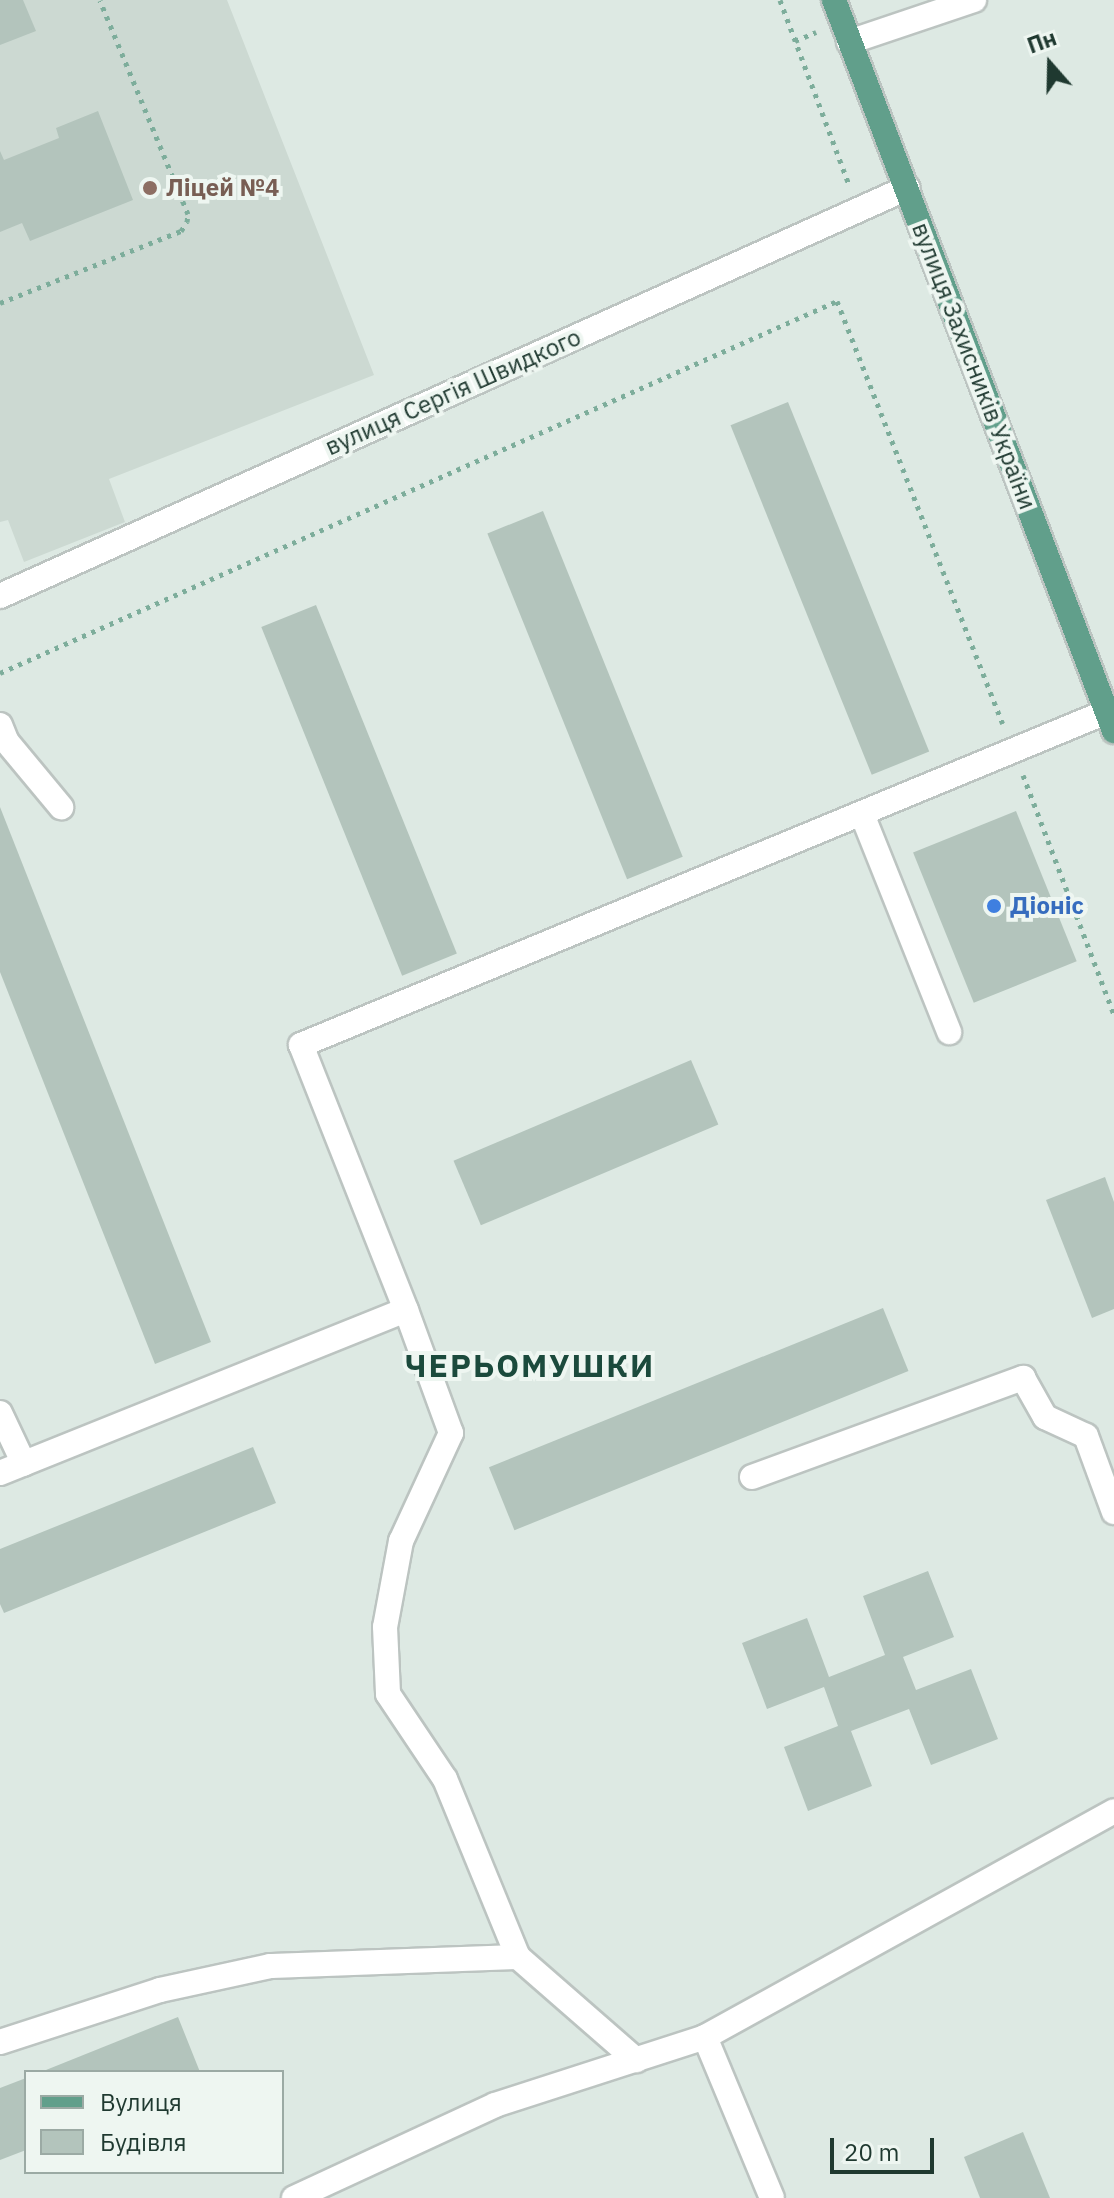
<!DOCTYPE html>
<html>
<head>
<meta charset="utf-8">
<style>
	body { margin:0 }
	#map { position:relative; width:1114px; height:2198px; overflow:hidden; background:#dde9e3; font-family:"IBM Plex Sans",sans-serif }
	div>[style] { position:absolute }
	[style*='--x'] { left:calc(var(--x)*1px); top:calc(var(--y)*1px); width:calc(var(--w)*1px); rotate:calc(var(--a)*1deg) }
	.built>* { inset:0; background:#ccd9d2 }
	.building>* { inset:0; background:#b3c4bc; transform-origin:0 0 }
	.path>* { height:5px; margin-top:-2.5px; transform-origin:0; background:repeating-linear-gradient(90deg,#7dad9b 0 4px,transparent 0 10px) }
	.roads { filter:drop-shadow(2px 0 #bcc4c1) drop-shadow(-2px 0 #bcc4c1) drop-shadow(0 2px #bcc4c1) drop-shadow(0 -2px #bcc4c1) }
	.minor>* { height:24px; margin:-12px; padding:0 12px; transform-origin:12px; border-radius:12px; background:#fff }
	.major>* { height:24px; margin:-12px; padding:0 12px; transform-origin:12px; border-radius:12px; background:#619f8b }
	.dots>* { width:22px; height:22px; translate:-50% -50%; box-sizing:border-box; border:4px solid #eef6f1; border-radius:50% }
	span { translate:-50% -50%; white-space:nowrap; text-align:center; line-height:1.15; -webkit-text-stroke:8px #eef6f1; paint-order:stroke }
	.education-label { font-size:24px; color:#785e54; font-weight:700 }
	.left { translate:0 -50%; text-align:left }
	.street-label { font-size:24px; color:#1f3930 }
	.shop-label { font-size:24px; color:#366cbe; font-weight:700 }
	.district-label { font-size:32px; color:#1b4a3c; font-weight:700; letter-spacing:2px }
	.legend { position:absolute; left:24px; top:2070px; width:260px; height:104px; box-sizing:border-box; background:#eef6f1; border:2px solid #9baaa4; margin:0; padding:10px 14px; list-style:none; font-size:24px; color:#1f3930 }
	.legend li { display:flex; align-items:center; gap:16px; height:40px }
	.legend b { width:40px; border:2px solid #9baaa4 }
	.north { position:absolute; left:1010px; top:24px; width:80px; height:80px; -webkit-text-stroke:6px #eef6f1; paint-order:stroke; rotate:340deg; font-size:22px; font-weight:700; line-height:32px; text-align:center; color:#1f3930 }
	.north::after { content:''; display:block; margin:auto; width:28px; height:36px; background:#1f3930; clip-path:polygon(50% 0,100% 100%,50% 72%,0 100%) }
	.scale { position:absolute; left:830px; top:2138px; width:104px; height:36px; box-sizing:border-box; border:4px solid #1f3930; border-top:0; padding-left:10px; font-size:24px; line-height:28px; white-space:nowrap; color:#1f3930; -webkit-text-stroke:6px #eef6f1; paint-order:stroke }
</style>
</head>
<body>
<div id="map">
	<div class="built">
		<i style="clip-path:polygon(0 0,227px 0,374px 375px,109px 479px,125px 522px,24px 562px,8px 520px,0 522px)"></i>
	</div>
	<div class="building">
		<i style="clip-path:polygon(0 0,23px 0,36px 31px,0 45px)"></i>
		<i style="clip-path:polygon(98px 111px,133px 200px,30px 241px,22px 223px,0 232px,0 151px,4px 160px,59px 138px,56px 128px)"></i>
		<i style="left:788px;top:402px;width:377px;height:62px;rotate:68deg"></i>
		<i style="left:543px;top:511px;width:373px;height:60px;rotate:68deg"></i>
		<i style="left:316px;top:605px;width:376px;height:59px;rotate:68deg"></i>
		<i style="clip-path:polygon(0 807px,211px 1342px,155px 1364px,0 972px)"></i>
		<i style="left:1016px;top:811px;width:162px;height:111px;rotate:68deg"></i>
		<i style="left:691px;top:1060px;width:70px;height:258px;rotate:67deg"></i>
		<i style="clip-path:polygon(1105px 1177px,1114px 1202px,1114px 1309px,1092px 1318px,1046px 1200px)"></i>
		<i style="left:883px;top:1308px;width:68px;height:425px;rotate:68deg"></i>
		<i style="clip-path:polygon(253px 1447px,276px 1503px,4px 1613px,0 1604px,0 1549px)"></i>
		<i style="clip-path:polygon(928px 1571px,954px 1637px,903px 1657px,916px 1690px,971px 1669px,998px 1739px,931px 1765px,909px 1709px,851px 1731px,872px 1786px,808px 1811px,784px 1747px,838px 1726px,824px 1687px,767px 1709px,742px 1643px,807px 1618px,829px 1677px,885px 1655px,863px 1596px)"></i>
		<i style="clip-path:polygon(178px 2017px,200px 2072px,41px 2072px)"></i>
		<i style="clip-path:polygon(26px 2078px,26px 2150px,0 2160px,0 2088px)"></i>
		<i style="clip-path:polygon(1023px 2132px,1050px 2198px,980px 2198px,964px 2157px)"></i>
	</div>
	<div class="path">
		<i style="--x:780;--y:0;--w:197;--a:69.5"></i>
		<i style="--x:795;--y:41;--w:23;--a:-23"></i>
		<i style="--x:0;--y:303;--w:195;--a:-21.7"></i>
		<i style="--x:181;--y:231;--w:11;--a:-56"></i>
		<i style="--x:187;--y:222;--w:8;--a:-83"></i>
		<i style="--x:188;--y:214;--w:231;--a:-112.4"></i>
		<i style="--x:0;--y:673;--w:916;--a:-23.96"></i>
		<i style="--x:837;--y:301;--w:454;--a:68.6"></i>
		<i style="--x:1023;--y:775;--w:256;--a:69.2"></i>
	</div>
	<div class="roads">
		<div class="minor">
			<i style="--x:849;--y:42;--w:132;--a:-18.6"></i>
			<i style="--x:0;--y:596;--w:995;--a:-24.22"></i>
			<i style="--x:0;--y:725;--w:18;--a:68"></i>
			<i style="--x:7;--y:742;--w:85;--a:50.3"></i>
			<i style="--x:862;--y:814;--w:235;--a:68.2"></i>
			<i style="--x:406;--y:1310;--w:131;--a:69.9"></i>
			<i style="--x:451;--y:1433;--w:119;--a:114.8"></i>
			<i style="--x:401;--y:1541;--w:87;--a:100.5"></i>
			<i style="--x:385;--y:1627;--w:67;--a:87.4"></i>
			<i style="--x:388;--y:1694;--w:102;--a:56.2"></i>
			<i style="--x:445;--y:1779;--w:192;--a:67.7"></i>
			<i style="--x:0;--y:1413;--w:56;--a:64.8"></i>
			<i style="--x:0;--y:1473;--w:437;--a:-21.9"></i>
			<i style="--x:406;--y:1310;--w:285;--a:-111.6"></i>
			<i style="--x:301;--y:1045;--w:871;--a:-22.47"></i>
			<i style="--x:752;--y:1477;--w:289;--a:-20.1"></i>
			<i style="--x:1023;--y:1378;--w:45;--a:60.6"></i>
			<i style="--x:1045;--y:1417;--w:45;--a:24.9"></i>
			<i style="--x:1086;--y:1436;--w:81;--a:69.8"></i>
			<i style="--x:705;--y:2037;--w:174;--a:67.4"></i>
			<i style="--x:0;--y:2042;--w:168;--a:-18"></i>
			<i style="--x:160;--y:1990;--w:113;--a:-12.3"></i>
			<i style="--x:270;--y:1966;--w:248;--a:-2.1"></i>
			<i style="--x:518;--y:1957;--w:157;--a:41.1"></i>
			<i style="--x:294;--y:2198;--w:221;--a:-24.8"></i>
			<i style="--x:495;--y:2105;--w:221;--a:-17.9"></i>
			<i style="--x:705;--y:2037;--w:467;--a:-28.9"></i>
		</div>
		<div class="major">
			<i style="--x:834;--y:0;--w:783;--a:69.04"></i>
		</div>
	</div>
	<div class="dots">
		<i style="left:150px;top:188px;background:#8d6e63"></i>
		<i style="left:994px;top:906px;background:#3f7fe0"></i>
	</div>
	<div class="education-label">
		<span class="left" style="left:166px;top:188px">Ліцей №4</span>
	</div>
	<div class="street-label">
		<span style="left:974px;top:366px;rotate:69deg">вулиця Захисників України</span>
		<span style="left:453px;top:392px;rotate:-24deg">вулиця Сергія Швидкого</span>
	</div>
	<div class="shop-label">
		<span class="left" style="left:1010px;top:906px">Діоніс</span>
	</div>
	<div class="district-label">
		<span style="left:530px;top:1365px">ЧЕРЬОМУШКИ</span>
	</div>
	<ul class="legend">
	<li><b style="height:10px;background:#619f8b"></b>Вулиця</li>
	<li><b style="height:22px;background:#b3c4bc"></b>Будівля</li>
	</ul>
	<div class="north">Пн</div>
	<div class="scale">20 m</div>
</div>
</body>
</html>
